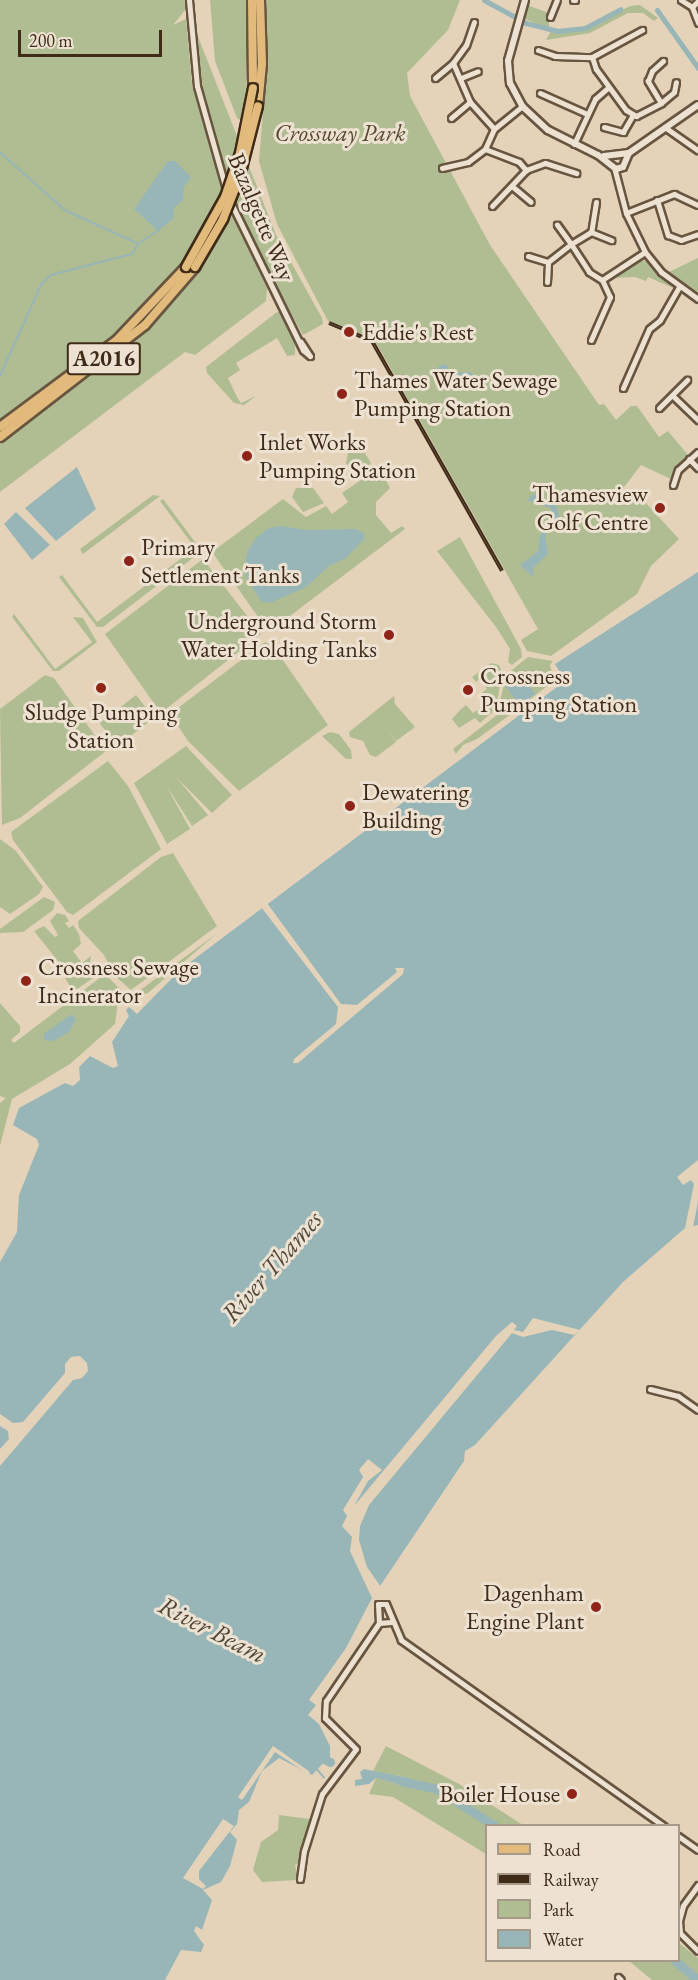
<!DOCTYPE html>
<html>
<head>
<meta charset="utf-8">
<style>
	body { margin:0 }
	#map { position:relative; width:698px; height:1980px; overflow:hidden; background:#e4d3b9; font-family:"EB Garamond",serif }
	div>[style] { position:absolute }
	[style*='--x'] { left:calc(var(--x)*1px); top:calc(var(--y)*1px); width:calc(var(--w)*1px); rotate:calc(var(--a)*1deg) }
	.green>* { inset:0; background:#b0bd92; transform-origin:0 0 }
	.water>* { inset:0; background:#98b6b7; transform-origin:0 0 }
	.pier>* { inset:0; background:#e4d3b9 }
	.stream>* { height:1.5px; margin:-0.75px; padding:0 0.75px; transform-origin:0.75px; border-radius:0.75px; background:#98b6b7 }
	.canal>* { height:5px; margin:-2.5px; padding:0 2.5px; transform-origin:2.5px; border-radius:2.5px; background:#98b6b7 }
	.river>* { height:9px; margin:-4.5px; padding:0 4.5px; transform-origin:4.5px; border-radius:4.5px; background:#98b6b7 }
	.roads { filter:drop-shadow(2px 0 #685540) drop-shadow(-2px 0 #685540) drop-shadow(0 2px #685540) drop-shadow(0 -2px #685540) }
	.minor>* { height:5px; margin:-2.5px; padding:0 2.5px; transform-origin:2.5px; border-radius:2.5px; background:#ede2d2 }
	.tertiary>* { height:6px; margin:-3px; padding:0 3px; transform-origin:3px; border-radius:3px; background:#ede2d2 }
	.primary>* { height:8px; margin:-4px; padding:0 4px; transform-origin:4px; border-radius:4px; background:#e2ba7c }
	.rail>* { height:4px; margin-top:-2px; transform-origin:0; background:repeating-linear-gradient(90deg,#ede2d2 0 4.5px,#3f2b18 0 9px); box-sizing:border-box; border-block:2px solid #3f2b18 }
	.bridges { filter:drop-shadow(2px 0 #3f2b18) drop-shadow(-2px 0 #3f2b18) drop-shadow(0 2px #3f2b18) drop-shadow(0 -2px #3f2b18) }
	.primary-bridge>* { height:8px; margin:-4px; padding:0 4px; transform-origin:4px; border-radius:4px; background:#e2ba7c }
	.dots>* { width:16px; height:16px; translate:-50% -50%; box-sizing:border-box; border:3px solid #ede2d2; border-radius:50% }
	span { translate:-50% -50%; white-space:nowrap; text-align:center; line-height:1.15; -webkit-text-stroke:6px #ede2d2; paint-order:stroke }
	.shield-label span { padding:2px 4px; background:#ede2d2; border:2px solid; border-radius:4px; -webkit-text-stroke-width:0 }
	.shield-label { font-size:22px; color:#3f2b18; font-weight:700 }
	.park-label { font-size:24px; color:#564830; font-style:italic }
	.street-label { font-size:24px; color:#3f2b18 }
	.poi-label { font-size:24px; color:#3f2b18 }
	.left { translate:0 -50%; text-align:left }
	.right { translate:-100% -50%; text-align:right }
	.water-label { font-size:26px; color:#514738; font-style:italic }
	.legend { position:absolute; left:485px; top:1824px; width:195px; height:138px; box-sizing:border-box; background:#ede2d2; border:2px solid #a79988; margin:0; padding:8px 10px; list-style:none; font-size:18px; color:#3f2b18 }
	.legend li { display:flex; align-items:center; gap:12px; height:30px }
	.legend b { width:30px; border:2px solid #a79988 }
	.scale { position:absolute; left:18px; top:30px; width:144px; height:27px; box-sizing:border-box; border:3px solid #3f2b18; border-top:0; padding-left:8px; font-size:18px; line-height:21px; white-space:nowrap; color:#3f2b18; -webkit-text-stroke:4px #ede2d2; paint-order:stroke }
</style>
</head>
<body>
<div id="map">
	<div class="green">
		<i style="clip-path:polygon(0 0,185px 0,186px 9px,173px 25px,186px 19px,192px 84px,222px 190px,208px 225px,175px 280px,109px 342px,0 422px)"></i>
		<i style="clip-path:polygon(210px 0,246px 0,250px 56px,242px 121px,237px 118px,215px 61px)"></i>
		<i style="clip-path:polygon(265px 0,460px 0,448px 30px,407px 73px,410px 96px,490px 245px,599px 405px,604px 404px,616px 420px,631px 406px,637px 406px,659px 437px,668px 431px,688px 455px,679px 464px,673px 480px,641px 465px,621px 491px,645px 502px,679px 539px,651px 566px,637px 594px,551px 656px,527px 651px,521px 640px,538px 629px,374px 339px,328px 321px,277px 224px,259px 161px,268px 52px)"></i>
		<i style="clip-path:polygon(527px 5px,549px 13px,549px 28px,522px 18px)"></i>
		<i style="clip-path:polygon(640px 5px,658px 18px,654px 21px,643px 13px,628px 13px,590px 33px,546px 40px,551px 31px,585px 30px,630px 6px)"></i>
		<i style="clip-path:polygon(195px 29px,276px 235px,322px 318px,323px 324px,303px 335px,267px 271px,225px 180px,207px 118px)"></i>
		<i style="clip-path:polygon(232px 216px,267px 288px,266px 301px,195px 355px,185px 352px,0 492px,0 441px,140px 335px,164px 312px)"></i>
		<i style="clip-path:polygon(698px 258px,698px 292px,669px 272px)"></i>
		<i style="clip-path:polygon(641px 260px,647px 262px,673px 288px,648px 277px,646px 281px,635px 277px,611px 278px)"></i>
		<i style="clip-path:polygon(277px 312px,281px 312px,295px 340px,295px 355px,287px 356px,277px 338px,236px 363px,240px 370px,228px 378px,237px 397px,241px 403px,256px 396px,244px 405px,234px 403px,207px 373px,206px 367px)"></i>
		<i style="clip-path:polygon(354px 445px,361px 447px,371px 463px,357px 478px,346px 463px,349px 449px)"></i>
		<i style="clip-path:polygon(374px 471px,382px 474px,390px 488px,376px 502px,376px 515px,391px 533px,402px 526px,405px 529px,274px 628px,266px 628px,212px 552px,283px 499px,306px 517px,326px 506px,332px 514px,348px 502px,342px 493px)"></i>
		<i style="clip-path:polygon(296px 488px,313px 488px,324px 503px,303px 512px,292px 497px)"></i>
		<i style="clip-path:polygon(153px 495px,160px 496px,83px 554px,80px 549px)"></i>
		<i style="clip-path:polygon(163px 499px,198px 546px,198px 554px,103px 627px,97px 627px,59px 577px,62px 575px,97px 622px,195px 548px,160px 501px)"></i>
		<i style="clip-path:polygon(460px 537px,521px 649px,522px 657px,512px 665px,508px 662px,510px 649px,496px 627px,437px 551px)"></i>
		<i style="clip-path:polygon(203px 559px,261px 634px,166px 709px,158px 709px,105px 634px)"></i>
		<i style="clip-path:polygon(14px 614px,55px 669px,92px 642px,73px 617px,83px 618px,97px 642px,59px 671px,53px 671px,12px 617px)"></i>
		<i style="clip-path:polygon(265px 642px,273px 646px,328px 725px,239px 791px,188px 741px,170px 714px)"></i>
		<i style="clip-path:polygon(528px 657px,553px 661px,550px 665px,554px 681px,521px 706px,515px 706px,511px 714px,477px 739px,463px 745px,456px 754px,453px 749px,497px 715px,506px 675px)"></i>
		<i style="clip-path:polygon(491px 663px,499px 665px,502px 672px,496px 709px,480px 723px,475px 718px,459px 728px,452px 719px,460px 710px,466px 705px,473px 713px,487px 703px,480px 694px,487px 689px,480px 679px,476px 682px,472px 677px)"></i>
		<i style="clip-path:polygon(45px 675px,54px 678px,106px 751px,20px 818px,2px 825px,0 709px)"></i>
		<i style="left:136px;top:695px;width:29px;height:46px;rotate:52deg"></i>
		<i style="clip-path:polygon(394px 696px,395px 704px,415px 727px,396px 741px,388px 731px,396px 742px,376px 757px,370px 755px,363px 741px,350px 737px,349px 732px)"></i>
		<i style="clip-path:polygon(330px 732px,339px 734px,351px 750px,352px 759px,346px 759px,322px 736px)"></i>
		<i style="clip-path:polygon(186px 746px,232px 795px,212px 813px,176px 777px,208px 815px,192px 826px,166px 785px,190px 829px,167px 844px,134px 783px)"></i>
		<i style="clip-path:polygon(108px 761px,128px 786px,161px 849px,73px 915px,67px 912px,13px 840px,11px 832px)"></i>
		<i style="clip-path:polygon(0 839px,16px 851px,43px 887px,39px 894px,10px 914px,0 907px)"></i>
		<i style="clip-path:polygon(173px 853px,217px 926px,131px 990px,115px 976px,104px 955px,79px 928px,78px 921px,161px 857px)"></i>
		<i style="clip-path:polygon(44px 897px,55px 902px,53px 910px,23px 932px,0 933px,0 929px)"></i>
		<i style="clip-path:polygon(57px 913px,65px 915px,69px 921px,65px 923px,69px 928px,73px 925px,79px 934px,81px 944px,73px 951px,82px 963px,91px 956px,90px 963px,99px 974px,77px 989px,71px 988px,65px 978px,69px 975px,34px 931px,44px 926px,55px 937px,58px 935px,50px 921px)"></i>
		<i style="clip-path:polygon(216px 934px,148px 993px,118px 1002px,115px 1024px,70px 1064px,12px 1099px,0 1146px,0 1103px,6px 1098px,0 1096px,0 1003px,20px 1026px,20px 1032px,11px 1040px,14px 1043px,105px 974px,124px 993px,135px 994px)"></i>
		<i style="clip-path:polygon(386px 1746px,459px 1784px,523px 1825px,486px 1826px,486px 1854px,393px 1797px,369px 1794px,376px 1778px,412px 1787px,410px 1778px,373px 1771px)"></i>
		<i style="clip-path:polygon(279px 1815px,310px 1819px,300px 1863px,295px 1865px,298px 1876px,297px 1880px,262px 1882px,253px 1870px,261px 1842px,278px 1830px)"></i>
		<i style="clip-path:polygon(679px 1943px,698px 1958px,698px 1980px,652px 1980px,629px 1961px,678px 1960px)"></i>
	</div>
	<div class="water">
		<i style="clip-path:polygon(168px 161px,175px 161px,191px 177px,184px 187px,183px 200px,174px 208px,173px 219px,158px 231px,134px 209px)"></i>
		<i style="clip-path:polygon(443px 364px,448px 366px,449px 373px,471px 372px,477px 379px,470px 387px,441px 378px,438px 367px)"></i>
		<i style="clip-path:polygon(77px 467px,96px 509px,56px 541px,25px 508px)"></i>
		<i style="clip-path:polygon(533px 494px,556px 504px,560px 519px,545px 536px,548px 554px,533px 568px,533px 577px,520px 565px,538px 551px,540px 536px,554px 518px,551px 508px,527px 500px)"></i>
		<i style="clip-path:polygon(16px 512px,50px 545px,32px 560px,4px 524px)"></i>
		<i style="clip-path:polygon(281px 526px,307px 530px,355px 529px,364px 533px,364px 539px,346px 558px,329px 566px,306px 587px,270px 603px,261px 601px,249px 583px,244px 568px,248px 550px,257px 537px,269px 528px)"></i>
		<i style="clip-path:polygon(698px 572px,698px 1225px,685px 1228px,623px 1282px,475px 1445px,465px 1451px,464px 1461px,372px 1598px,346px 1648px,309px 1700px,316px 1705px,308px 1715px,319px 1724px,330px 1746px,330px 1756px,312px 1775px,279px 1758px,262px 1771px,249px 1802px,239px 1810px,237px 1824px,230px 1832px,237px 1840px,230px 1866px,221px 1882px,203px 1890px,212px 1900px,202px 1930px,196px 1926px,194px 1931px,204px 1945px,201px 1952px,181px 1950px,165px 1980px,0 1980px,0 1262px,17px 1232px,19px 1195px,39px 1145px,37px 1139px,13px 1125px,19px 1108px,65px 1083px,73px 1086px,80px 1080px,79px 1067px,90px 1056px,113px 1068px,118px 1066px,112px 1042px,129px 1016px,126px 1010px,129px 1007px,137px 1014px,181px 969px,565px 681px,555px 664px)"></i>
		<i style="left:520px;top:674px;width:25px;height:19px;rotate:53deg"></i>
		<i style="clip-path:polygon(72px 1014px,76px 1020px,69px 1032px,53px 1041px,44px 1040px,44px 1034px)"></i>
		<i style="clip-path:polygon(364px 1769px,410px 1778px,412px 1788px,376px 1778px,369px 1784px,355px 1786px,355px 1780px,362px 1779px,360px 1772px)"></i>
	</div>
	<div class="pier">
		<i style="clip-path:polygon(267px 903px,341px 1004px,357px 1005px,397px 972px,395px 968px,404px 968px,403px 974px,298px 1063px,293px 1063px,294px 1059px,336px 1024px,338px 1007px,261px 907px)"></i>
		<i style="clip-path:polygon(698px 1160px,698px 1202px,693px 1227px,685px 1228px,694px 1184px,691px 1180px,683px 1185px,677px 1177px)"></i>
		<i style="clip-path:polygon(533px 1318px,580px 1330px,574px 1335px,552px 1330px,523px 1337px,512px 1333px,369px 1505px,360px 1526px,359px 1540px,367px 1567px,381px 1587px,372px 1598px,350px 1551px,352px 1537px,342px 1526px,347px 1516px,343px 1510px,363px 1477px,359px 1470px,368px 1459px,382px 1470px,368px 1481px,354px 1506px,496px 1336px,512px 1322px,517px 1326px,514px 1330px,523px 1332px)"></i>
		<i style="clip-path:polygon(80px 1356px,87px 1363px,88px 1371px,82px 1378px,73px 1380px,0 1466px,0 1449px,9px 1439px,8px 1431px,0 1426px,0 1414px,13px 1423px,23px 1422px,65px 1373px,65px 1364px,71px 1357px)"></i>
		<i style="clip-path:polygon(273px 1746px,310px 1772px,308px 1774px,275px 1752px,242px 1800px,238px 1797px)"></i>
		<i style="clip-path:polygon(223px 1819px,234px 1826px,199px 1871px,199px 1879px,206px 1886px,203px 1889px,183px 1878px)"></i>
	</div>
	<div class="stream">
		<i style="--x:0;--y:152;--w:87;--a:41.7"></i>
		<i style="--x:65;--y:210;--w:79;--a:24.6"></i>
		<i style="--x:0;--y:376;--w:100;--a:-65.7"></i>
		<i style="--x:41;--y:285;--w:14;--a:-45"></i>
		<i style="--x:51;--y:275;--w:84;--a:-14.5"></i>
		<i style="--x:132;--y:254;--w:12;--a:-59"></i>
		<i style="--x:138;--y:244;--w:25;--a:-34"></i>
		<i style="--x:317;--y:1769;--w:11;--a:49"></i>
	</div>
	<div class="canal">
		<i style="--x:484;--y:0;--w:48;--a:28.7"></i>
		<i style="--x:526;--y:23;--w:32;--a:14"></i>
		<i style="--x:557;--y:31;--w:28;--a:-6"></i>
		<i style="--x:585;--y:28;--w:40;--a:-28"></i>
		<i style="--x:657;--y:10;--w:71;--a:54.7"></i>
	</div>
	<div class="river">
		<i style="--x:315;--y:1754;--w:17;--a:28"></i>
		<i style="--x:401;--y:1781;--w:35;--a:12"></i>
		<i style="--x:435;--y:1788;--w:71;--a:32.3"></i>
		<i style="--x:674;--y:1960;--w:31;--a:40"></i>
	</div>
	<div class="roads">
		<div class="minor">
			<i style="--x:189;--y:0;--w:86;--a:84.7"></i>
			<i style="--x:197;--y:86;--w:111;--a:74.3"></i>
			<i style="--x:573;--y:0;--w:2;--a:0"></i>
			<i style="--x:681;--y:0;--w:13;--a:32"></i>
			<i style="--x:698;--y:1;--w:8;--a:135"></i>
			<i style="--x:692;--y:7;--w:17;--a:69"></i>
			<i style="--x:550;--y:17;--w:18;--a:-68"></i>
			<i style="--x:474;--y:22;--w:24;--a:109"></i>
			<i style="--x:466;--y:45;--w:22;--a:126"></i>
			<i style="--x:453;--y:63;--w:43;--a:66.4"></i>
			<i style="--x:470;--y:102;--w:36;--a:48"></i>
			<i style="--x:538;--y:50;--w:18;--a:19"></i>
			<i style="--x:555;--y:56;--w:37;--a:2"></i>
			<i style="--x:592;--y:57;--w:57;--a:-28.4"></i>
			<i style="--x:592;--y:57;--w:13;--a:72"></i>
			<i style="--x:596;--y:69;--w:51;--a:53.8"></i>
			<i style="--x:626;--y:110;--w:12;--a:31"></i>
			<i style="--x:636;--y:116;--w:28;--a:-27"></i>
			<i style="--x:661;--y:103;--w:26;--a:-121"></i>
			<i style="--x:648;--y:81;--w:11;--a:-68"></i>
			<i style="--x:652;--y:71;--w:15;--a:-42"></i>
			<i style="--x:435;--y:78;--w:23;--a:-40"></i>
			<i style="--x:461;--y:78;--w:18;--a:-22"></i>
			<i style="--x:540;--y:93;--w:51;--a:24.1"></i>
			<i style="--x:661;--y:103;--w:17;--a:-40"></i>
			<i style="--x:674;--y:92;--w:10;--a:-79"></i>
			<i style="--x:451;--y:118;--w:25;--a:-40"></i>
			<i style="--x:604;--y:127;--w:20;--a:15"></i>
			<i style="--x:623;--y:132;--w:20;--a:-60"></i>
			<i style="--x:666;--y:128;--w:39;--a:35"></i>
			<i style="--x:574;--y:144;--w:50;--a:-65"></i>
			<i style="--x:595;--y:99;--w:18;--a:-41"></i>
			<i style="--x:485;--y:149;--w:36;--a:21"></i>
			<i style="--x:519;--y:162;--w:11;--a:49"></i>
			<i style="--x:614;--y:167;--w:48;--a:75.4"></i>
			<i style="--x:626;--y:213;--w:43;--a:64"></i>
			<i style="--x:645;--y:252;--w:26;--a:51"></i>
			<i style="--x:661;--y:272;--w:46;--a:36.1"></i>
			<i style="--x:442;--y:168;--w:27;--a:-13"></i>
			<i style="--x:468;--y:162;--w:21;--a:-37"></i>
			<i style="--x:485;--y:149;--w:22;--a:-66"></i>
			<i style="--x:494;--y:129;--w:36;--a:-39"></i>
			<i style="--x:513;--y:187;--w:23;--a:40"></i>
			<i style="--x:657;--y:200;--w:37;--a:73"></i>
			<i style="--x:668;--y:235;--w:14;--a:21"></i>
			<i style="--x:681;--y:240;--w:18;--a:-19"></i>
			<i style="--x:230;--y:201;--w:166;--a:63.9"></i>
			<i style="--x:303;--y:350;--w:9;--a:41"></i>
			<i style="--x:310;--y:356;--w:17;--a:-123"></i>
			<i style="--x:596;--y:202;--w:30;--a:99"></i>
			<i style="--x:591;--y:232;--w:23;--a:149"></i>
			<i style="--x:571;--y:244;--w:33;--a:57"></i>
			<i style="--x:589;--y:272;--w:15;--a:32"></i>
			<i style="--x:602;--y:280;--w:51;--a:-33.1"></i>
			<i style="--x:492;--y:206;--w:50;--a:-46.6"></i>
			<i style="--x:526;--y:170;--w:20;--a:-20"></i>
			<i style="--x:545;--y:163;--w:33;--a:18"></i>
			<i style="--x:626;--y:213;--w:52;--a:-21.6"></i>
			<i style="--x:674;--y:194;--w:26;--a:25"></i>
			<i style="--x:591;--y:232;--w:22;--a:22"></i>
			<i style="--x:528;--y:256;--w:21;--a:17"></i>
			<i style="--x:548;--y:262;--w:29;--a:-38"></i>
			<i style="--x:571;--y:244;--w:24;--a:-126"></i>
			<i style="--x:547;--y:282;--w:20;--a:-87"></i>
			<i style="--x:591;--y:340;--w:47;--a:-66.2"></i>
			<i style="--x:610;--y:297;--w:19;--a:-115"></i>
			<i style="--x:623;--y:388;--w:64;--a:-66.2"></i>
			<i style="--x:649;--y:329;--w:14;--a:-39"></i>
			<i style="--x:660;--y:320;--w:38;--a:-60"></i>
			<i style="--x:673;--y:396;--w:35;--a:44"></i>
			<i style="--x:659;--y:408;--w:40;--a:-45"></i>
			<i style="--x:689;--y:459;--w:13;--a:45"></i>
			<i style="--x:673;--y:485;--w:16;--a:-72"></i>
			<i style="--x:678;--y:470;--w:27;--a:-42"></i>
			<i style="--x:650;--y:1389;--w:29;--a:14"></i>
			<i style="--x:678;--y:1396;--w:24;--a:35"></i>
			<i style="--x:379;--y:1623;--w:19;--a:-93"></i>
			<i style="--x:378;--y:1604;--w:8;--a:0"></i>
			<i style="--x:386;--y:1604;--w:39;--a:67"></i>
			<i style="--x:401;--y:1640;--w:322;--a:35.3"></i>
			<i style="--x:678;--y:1836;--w:24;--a:35"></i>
			<i style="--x:300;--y:1879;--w:28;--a:-82"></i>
			<i style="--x:304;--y:1851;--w:60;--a:-72.5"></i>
			<i style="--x:322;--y:1794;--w:56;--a:-52.9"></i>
			<i style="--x:356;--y:1749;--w:44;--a:-135"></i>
			<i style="--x:325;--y:1718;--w:17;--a:-87"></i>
			<i style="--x:326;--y:1701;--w:94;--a:-55.8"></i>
			<i style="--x:379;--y:1623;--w:12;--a:-5"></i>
			<i style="--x:698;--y:1885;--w:26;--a:126"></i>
			<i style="--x:683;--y:1906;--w:16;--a:105"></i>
			<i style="--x:679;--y:1921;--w:12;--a:85"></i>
			<i style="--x:680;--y:1933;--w:25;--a:45"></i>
			<i style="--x:618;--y:1977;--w:4;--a:45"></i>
		</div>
		<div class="tertiary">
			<i style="--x:525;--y:0;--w:63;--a:105.6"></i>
			<i style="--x:508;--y:61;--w:22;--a:85"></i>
			<i style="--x:510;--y:83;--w:26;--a:62"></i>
			<i style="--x:522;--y:106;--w:35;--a:43"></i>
			<i style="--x:548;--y:130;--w:56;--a:26.6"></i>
			<i style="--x:598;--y:155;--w:23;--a:38"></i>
			<i style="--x:616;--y:169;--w:7;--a:-16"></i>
			<i style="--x:623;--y:167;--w:15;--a:-67"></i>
			<i style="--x:604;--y:156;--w:25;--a:-7"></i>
			<i style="--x:629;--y:153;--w:84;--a:-34.8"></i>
		</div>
		<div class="primary">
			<i style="--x:252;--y:0;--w:88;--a:89.3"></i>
			<i style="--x:258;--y:106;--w:42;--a:-84.6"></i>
			<i style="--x:262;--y:64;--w:64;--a:-91.8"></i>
			<i style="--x:0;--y:427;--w:144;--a:-36.6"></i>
			<i style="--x:116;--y:341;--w:102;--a:-46.6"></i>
			<i style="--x:0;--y:437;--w:183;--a:-37.7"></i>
			<i style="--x:145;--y:325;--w:77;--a:-49.2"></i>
		</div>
	</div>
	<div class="rail">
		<i style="--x:329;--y:323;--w:47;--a:22.7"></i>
		<i style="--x:372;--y:341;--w:264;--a:60.5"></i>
	</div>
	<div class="bridges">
		<div class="primary-bridge">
			<i style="--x:186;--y:267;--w:80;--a:-60.9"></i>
			<i style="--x:225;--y:197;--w:46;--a:-71.2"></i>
			<i style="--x:240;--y:153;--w:66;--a:-78.7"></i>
			<i style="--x:195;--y:267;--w:56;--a:-59.7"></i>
			<i style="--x:223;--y:219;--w:46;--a:-68.4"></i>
			<i style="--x:240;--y:176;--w:72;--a:-75.6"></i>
		</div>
	</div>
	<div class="dots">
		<i style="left:349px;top:332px;background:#8f2418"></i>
		<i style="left:342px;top:394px;background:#8f2418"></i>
		<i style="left:247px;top:456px;background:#8f2418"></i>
		<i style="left:660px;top:508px;background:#8f2418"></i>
		<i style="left:129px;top:561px;background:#8f2418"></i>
		<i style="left:389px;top:635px;background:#8f2418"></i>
		<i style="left:101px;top:688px;background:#8f2418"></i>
		<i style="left:468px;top:690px;background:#8f2418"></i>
		<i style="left:350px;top:806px;background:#8f2418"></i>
		<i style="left:26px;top:981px;background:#8f2418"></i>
		<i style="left:596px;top:1607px;background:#8f2418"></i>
		<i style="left:572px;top:1794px;background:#8f2418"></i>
	</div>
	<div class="shield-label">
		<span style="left:104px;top:359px">A2016</span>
	</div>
	<div class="park-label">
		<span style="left:340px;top:133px">Crossway Park</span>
	</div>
	<div class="street-label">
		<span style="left:262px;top:217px;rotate:67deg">Bazalgette Way</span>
	</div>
	<div class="poi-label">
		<span class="left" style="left:362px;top:332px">Eddie's Rest</span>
		<span class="left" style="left:354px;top:394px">Thames Water Sewage<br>Pumping Station</span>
		<span class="left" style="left:259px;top:456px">Inlet Works<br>Pumping Station</span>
		<span class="right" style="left:648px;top:508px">Thamesview<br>Golf Centre</span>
		<span class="left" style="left:141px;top:561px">Primary<br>Settlement Tanks</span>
		<span class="right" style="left:377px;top:635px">Underground Storm<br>Water Holding Tanks</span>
		<span class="left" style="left:480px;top:690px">Crossness<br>Pumping Station</span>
		<span style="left:101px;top:726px">Sludge Pumping<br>Station</span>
		<span class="left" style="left:362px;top:806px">Dewatering<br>Building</span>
		<span class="left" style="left:38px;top:981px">Crossness Sewage<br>Incinerator</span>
		<span class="right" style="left:584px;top:1607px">Dagenham<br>Engine Plant</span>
		<span class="right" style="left:560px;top:1794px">Boiler House</span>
	</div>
	<div class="water-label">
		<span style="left:272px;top:1267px;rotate:-49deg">River Thames</span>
		<span style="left:212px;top:1630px;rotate:27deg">River Beam</span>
	</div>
	<ul class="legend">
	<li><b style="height:8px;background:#e2ba7c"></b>Road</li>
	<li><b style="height:8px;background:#3f2b18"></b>Railway</li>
	<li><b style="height:16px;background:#b0bd92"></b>Park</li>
	<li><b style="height:16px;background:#98b6b7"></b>Water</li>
	</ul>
	<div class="scale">200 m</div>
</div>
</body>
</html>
